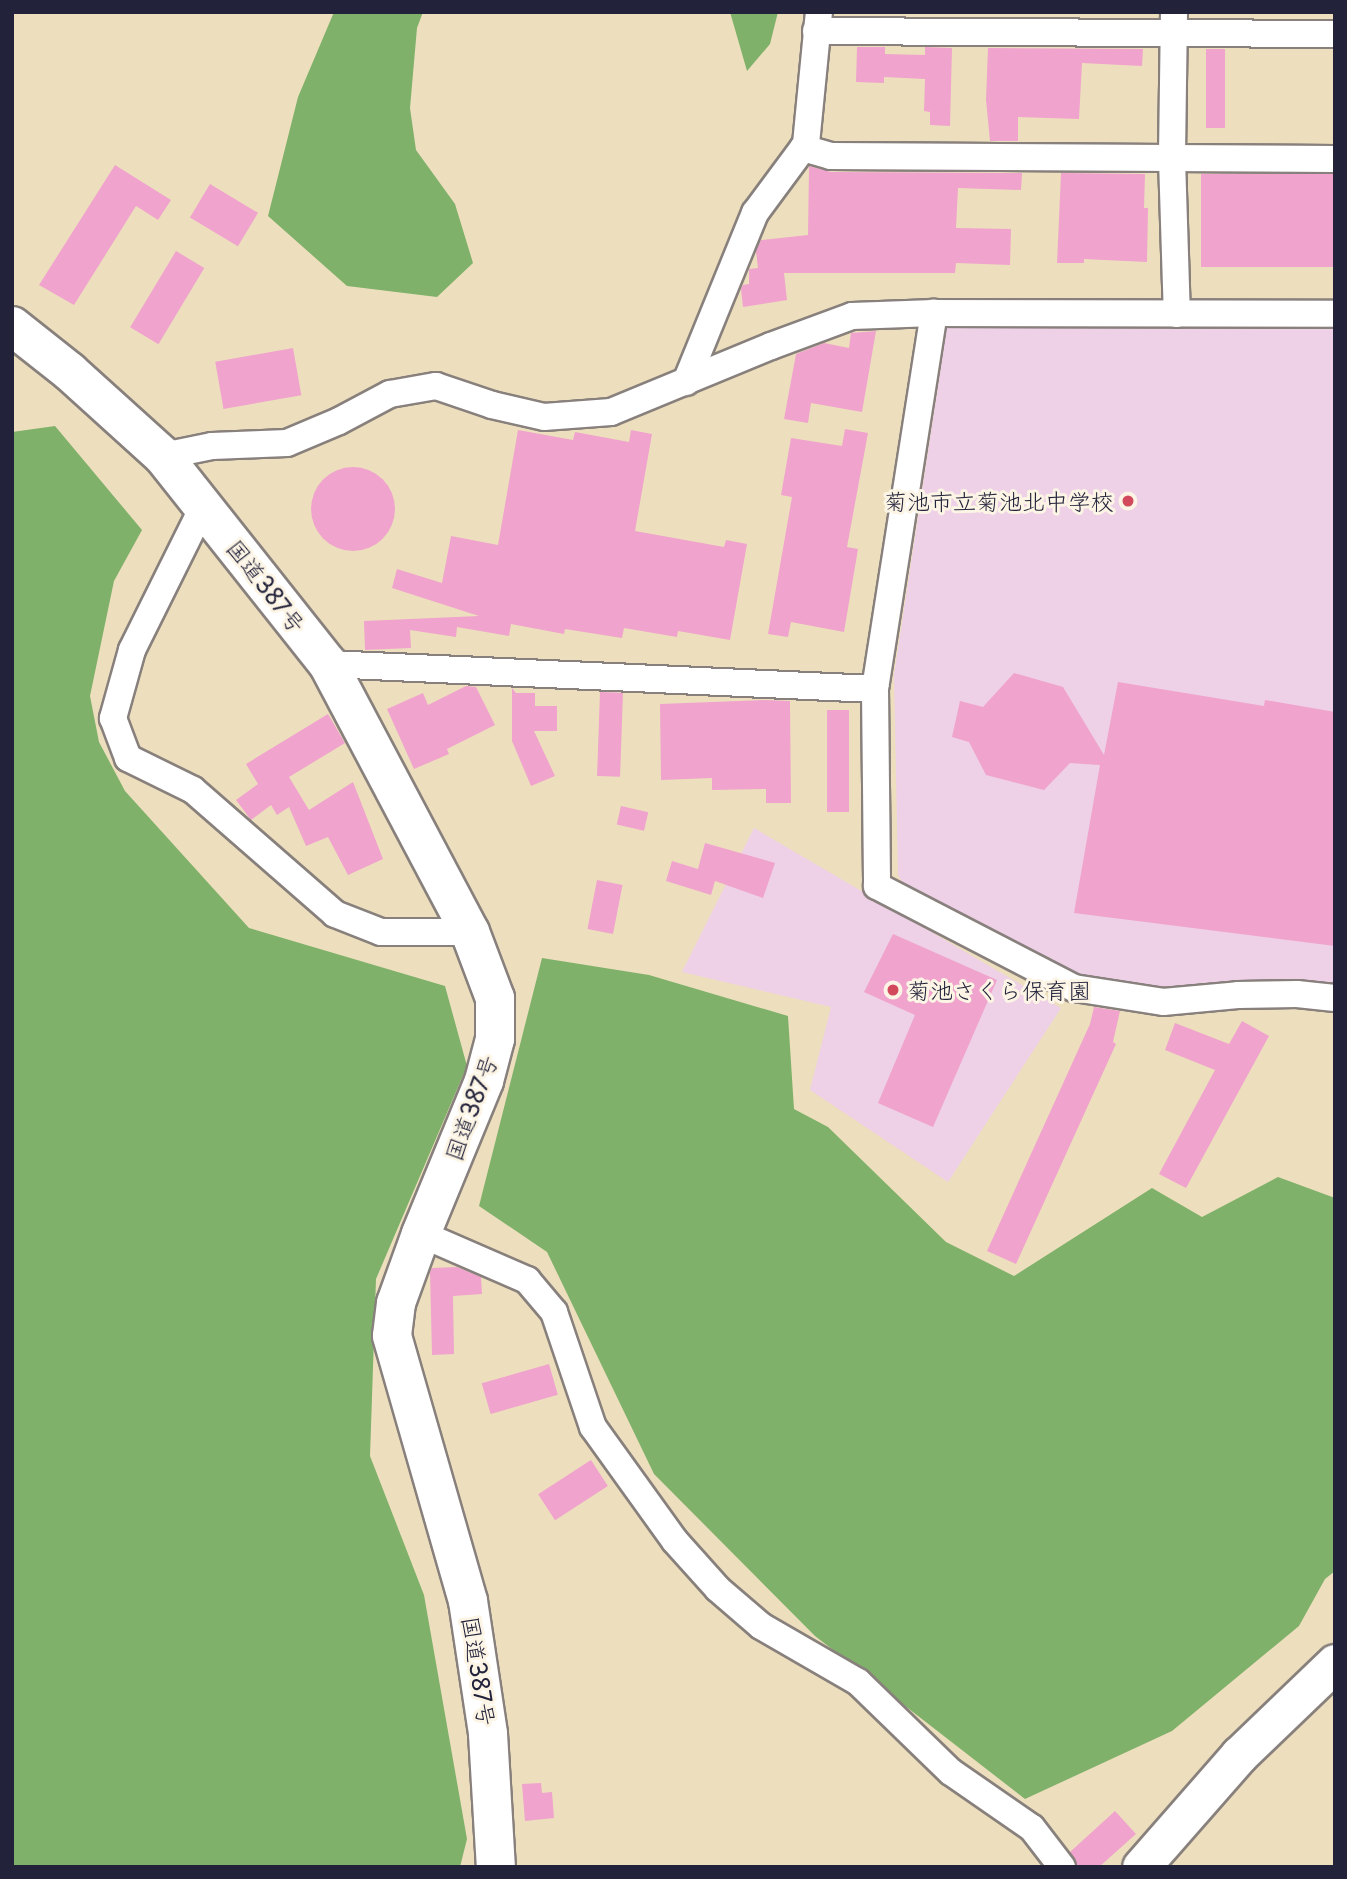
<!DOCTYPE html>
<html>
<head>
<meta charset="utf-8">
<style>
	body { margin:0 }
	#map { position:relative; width:1347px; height:1879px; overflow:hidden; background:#eddfbd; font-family:"Playpen Sans","Klee One",sans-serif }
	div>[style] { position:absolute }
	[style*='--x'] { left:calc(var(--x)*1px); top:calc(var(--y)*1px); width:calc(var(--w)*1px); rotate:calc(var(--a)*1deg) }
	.built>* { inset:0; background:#eed0e7 }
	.forest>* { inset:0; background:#80b16b }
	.building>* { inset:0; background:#f0a3cd; transform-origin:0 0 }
	.round { border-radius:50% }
	.roads { filter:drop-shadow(2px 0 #88807c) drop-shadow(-2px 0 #88807c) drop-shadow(0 2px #88807c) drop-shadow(0 -2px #88807c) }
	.street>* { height:26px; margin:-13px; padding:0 13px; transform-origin:13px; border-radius:13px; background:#fff }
	.secondary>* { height:37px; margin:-18.5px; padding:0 18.5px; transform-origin:18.5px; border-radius:18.5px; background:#fff }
	.highway>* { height:38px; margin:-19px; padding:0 19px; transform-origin:19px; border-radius:19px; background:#fff }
	.dots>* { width:19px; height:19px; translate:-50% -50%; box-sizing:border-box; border:4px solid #fcf5e5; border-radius:50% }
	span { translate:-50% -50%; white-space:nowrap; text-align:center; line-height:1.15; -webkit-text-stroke:6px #fcf5e5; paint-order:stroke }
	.poi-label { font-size:23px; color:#22223b }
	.right { translate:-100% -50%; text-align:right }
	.left { translate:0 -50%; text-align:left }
	.street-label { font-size:23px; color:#22223b }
	.frame { position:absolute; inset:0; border:14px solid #22223b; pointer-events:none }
</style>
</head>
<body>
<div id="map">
	<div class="built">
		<i style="clip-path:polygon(947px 327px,1335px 328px,1335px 988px,1263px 981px,1177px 989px,1082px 975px,908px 891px,898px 875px,894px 675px)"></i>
		<i style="clip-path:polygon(754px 828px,1061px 1008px,948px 1182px,810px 1090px,831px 1007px,682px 972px)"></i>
	</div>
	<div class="forest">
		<i style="clip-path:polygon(334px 12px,423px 12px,417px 28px,410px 108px,416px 150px,455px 204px,473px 263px,437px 297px,347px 286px,268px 216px,298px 97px)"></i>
		<i style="clip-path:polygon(730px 12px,778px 12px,770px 44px,747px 71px)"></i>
		<i style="clip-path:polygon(55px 426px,142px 530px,114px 581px,90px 696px,99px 742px,125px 791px,249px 928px,445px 986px,467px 1066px,376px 1279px,370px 1456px,424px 1595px,467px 1839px,460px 1867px,12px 1867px,12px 432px)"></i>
		<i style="clip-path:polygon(542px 958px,649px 975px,788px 1016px,794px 1109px,828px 1127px,946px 1242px,1014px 1276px,1152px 1188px,1202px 1217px,1278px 1177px,1335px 1198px,1335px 1571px,1325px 1579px,1299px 1626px,1172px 1731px,1025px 1799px,815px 1636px,654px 1474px,547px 1252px,479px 1206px)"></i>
	</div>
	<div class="building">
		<i style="clip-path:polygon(857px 47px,885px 47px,885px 54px,925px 55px,925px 47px,952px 48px,950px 126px,930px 125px,930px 112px,924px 111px,925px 79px,884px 77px,884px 83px,856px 82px)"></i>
		<i style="clip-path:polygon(988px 48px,1143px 49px,1142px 66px,1082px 63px,1079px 119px,1018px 117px,1018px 141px,990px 141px,986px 100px)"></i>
		<i style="left:1206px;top:49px;width:19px;height:79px"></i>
		<i style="clip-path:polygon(115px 165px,171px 200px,158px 220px,136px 206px,74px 305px,39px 285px)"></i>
		<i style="clip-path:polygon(809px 166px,831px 172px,1022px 173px,1021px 190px,958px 188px,956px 228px,1011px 229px,1010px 265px,956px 263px,955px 273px,784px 273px,787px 300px,743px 307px,741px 289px,743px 285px,749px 284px,749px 269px,758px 268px,756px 251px,761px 240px,808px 235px)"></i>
		<i style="clip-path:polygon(1061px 173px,1145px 174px,1144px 208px,1148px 208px,1147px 262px,1084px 259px,1084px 263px,1057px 263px)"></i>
		<i style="left:1201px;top:174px;width:134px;height:93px"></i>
		<i style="left:210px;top:184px;width:56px;height:39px;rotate:31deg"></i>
		<i style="left:176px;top:251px;width:33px;height:89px;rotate:31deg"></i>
		<i style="clip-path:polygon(876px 331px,862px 412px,811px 403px,808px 423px,784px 419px,796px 354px,824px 343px,849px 348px,851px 333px)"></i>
		<i style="left:293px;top:348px;width:48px;height:79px;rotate:80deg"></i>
		<i style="clip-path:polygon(845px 429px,868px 433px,847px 547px,858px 549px,844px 632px,791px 622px,788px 637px,768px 634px,792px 497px,781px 495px,791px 438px,842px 446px)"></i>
		<i style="clip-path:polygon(518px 430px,573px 440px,575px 432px,629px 442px,631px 430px,652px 434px,635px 531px,724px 547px,726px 540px,747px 544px,730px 640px,678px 631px,677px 637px,624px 628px,622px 638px,565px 629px,564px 634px,511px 624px,509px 636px,457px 627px,456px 637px,410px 630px,411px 648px,365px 650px,364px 621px,479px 616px,392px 588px,397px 569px,442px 583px,451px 536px,498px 545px)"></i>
		<i class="round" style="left:311px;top:467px;width:84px;height:84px"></i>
		<i style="clip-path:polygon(1014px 673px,1063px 687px,1104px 755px,1118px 682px,1264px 706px,1265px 700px,1335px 712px,1335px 946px,1074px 913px,1100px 765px,1070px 763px,1044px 790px,986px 775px,969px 742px,952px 737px,960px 701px,983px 707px)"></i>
		<i style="clip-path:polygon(466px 686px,476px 687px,495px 725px,447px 749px,449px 754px,414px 769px,387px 709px,423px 693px,428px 705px)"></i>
		<i style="clip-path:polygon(512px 688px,516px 693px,535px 693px,535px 706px,557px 706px,557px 731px,534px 731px,555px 776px,531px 786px,512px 741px)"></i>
		<i style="left:600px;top:692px;width:23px;height:84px;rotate:2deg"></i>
		<i style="clip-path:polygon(766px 700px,790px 701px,791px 803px,766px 803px,766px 789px,712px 790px,712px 778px,661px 780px,660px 704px)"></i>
		<i style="left:827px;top:710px;width:22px;height:102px"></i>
		<i style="clip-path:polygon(328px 714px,345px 743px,289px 777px,309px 810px,353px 782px,383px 859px,348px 875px,328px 837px,306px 846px,289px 807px,277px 815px,271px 805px,251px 820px,236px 800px,258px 784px,246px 764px)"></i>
		<i style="left:621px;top:806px;width:28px;height:19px;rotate:13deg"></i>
		<i style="clip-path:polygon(705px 843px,775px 863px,763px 898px,715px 881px,711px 895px,666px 881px,672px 861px,698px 869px)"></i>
		<i style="left:597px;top:880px;width:26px;height:50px;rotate:11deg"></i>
		<i style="clip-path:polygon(893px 934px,997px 980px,933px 1127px,878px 1103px,915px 1015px,864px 992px)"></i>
		<i style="clip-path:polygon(1094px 1007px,1120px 1011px,1113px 1042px,1116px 1044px,1016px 1264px,987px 1251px,1090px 1024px)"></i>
		<i style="clip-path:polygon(1242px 1021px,1269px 1036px,1186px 1188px,1159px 1174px,1215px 1070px,1165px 1050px,1175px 1023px,1229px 1044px)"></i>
		<i style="clip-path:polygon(457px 1267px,481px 1277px,482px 1294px,453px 1296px,454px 1354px,432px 1355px,430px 1272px,432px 1268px)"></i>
		<i style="left:549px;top:1364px;width:32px;height:70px;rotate:74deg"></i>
		<i style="left:591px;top:1460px;width:31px;height:63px;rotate:57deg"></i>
		<i style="clip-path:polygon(541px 1783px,542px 1793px,552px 1792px,554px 1818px,525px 1821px,522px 1784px)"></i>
		<i style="clip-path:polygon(1115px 1811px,1136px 1834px,1099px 1867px,1078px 1867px,1070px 1852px)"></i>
	</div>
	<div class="roads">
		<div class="street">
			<i style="--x:1174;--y:12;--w:147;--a:90.8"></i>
			<i style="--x:1172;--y:159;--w:155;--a:88.2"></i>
			<i style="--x:816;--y:31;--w:519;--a:0.33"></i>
			<i style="--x:803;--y:148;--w:29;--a:16"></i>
			<i style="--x:831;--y:156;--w:504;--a:0.34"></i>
			<i style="--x:686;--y:382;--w:183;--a:-67.8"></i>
			<i style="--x:755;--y:213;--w:86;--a:-53.5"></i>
			<i style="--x:806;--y:144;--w:133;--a:-84.4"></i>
			<i style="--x:163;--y:456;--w:50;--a:-11.5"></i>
			<i style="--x:212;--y:446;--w:75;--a:-2.3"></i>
			<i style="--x:287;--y:443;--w:56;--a:-22.9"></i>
			<i style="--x:339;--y:421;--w:58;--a:-27.9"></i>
			<i style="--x:390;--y:394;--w:47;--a:-9.9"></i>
			<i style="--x:436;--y:386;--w:59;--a:18.7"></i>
			<i style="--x:492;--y:405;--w:53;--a:13"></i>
			<i style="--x:544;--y:417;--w:67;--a:-4.3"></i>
			<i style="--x:611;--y:412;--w:173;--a:-22.4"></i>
			<i style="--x:771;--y:346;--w:86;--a:-20.3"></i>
			<i style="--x:852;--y:316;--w:82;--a:-2.1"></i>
			<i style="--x:934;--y:313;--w:401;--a:0.1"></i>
			<i style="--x:203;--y:507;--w:160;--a:116.4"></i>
			<i style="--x:132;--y:650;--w:71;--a:105.6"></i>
			<i style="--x:113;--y:718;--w:43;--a:69.4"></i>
			<i style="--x:128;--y:758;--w:72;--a:26.2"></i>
			<i style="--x:193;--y:790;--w:189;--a:41.1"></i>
			<i style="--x:335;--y:914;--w:49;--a:21.4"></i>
			<i style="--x:381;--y:932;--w:89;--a:0"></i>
			<i style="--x:328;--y:664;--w:548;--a:2.62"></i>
			<i style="--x:875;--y:689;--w:381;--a:-81.1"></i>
			<i style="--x:875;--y:689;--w:197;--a:89.4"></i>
			<i style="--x:877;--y:886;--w:222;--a:27.4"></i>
			<i style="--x:1074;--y:988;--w:90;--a:8.9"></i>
			<i style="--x:1163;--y:1002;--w:75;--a:-5.3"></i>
			<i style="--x:1238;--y:995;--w:59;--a:-1"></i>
			<i style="--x:1297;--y:994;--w:38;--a:6"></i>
			<i style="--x:421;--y:1234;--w:116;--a:23.5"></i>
			<i style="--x:527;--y:1280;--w:42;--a:49.8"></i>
			<i style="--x:554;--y:1312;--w:121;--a:71.3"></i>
			<i style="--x:593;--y:1427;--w:140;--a:54.3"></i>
			<i style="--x:675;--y:1541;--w:64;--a:48.1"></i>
			<i style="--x:718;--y:1589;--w:57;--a:40.7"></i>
			<i style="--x:761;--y:1626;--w:112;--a:30"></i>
			<i style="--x:858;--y:1682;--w:129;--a:44.1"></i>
			<i style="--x:951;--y:1772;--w:98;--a:34.7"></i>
			<i style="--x:1032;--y:1828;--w:49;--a:52.4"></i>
		</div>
		<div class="secondary">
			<i style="--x:1141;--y:1867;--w:149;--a:-48.8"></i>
			<i style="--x:1239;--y:1755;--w:133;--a:-43.8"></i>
		</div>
		<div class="highway">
			<i style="--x:12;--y:326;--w:74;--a:38.4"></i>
			<i style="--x:70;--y:372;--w:125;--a:42.1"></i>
			<i style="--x:163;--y:456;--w:265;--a:51.6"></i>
			<i style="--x:328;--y:664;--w:303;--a:62.1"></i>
			<i style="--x:470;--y:932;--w:71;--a:69.3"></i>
			<i style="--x:495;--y:998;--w:41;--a:90"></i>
			<i style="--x:495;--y:1039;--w:43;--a:104.7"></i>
			<i style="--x:484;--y:1081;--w:165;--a:112.4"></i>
			<i style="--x:421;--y:1234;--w:73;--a:109.9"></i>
			<i style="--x:396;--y:1303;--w:33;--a:97"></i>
			<i style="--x:392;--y:1336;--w:276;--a:74"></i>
			<i style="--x:468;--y:1601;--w:134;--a:81.4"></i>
			<i style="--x:488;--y:1734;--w:133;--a:86.6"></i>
		</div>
	</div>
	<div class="dots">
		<i style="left:1128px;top:501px;background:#d1495b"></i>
		<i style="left:893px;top:990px;background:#d1495b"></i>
	</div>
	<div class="poi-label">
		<span class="right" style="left:1114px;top:501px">菊池市立菊池北中学校</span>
		<span class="left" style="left:907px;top:990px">菊池さくら保育園</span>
	</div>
	<div class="street-label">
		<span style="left:266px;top:586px;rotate:52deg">国道387号</span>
		<span style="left:471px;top:1108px;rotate:-70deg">国道387号</span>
		<span style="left:479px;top:1671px;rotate:81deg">国道387号</span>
	</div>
	<div class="frame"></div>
</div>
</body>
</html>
